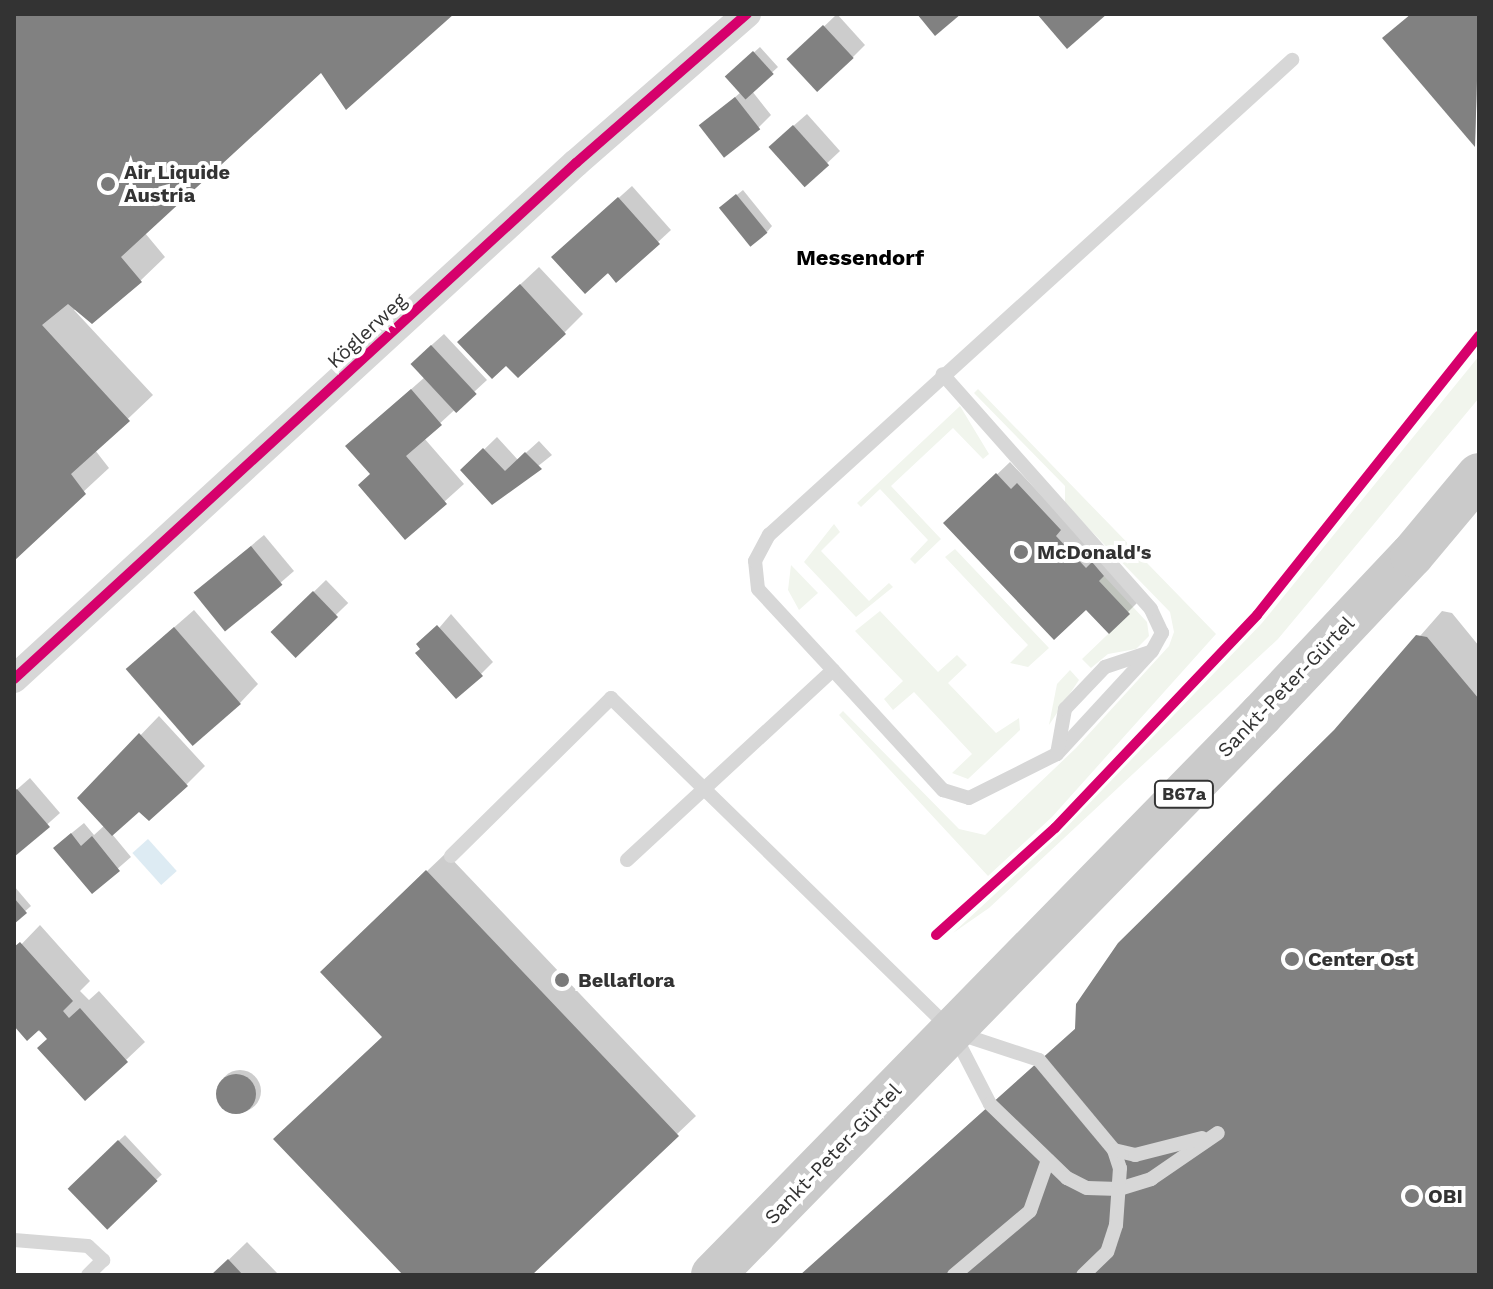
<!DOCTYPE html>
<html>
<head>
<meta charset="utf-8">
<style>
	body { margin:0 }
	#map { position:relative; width:1493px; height:1289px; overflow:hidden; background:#fff; font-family:"Work Sans",sans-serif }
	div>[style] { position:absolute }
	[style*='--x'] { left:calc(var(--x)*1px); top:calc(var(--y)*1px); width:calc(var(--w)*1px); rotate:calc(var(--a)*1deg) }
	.green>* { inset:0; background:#f1f5ed }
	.water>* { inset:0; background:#ddebf3; transform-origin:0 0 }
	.shadow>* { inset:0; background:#0003; transform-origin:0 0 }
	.round { border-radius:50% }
	.building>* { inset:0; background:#818181; transform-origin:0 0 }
	.lane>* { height:14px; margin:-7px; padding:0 7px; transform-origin:7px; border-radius:7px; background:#d7d7d7 }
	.street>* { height:28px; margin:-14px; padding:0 14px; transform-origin:14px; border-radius:14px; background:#d7d7d7 }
	.primary>* { height:44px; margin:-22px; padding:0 22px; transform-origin:22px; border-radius:22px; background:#cacaca }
	.cycleway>* { height:10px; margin:-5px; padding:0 5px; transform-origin:5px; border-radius:5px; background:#d6006c }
	.dots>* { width:22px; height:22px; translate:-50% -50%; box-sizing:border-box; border:4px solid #fff; border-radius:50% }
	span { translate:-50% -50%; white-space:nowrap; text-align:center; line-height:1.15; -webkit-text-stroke:8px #fff; paint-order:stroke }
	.shield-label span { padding:2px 6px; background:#fff; border:2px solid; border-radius:6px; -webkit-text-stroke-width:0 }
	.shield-label { font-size:18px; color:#333; font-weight:700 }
	.poi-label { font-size:20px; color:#333; font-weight:700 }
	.left { translate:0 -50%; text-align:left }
	.street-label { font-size:20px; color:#333 }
	.neighbourhood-label { font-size:22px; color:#000; font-weight:700 }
	.frame { position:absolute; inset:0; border:16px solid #333; pointer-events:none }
</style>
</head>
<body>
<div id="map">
	<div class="green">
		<i style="clip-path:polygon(1479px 356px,1479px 398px,1278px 639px,989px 908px,953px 933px,1060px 834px,1262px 623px)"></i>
		<i style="clip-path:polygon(978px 389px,1216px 634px,1052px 817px,988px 876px,839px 715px,843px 711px,959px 829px,985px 835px,1076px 748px,1169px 646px,1174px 632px,1170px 612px,1065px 504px,1065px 486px,974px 393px)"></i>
		<i style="clip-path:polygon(960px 406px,989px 454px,983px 459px,953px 428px,891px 486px,941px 539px,915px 564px,910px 559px,928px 540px,880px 489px,861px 507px,857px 503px)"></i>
		<i style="clip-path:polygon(834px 524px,840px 532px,821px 551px,869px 601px,889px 583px,893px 587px,856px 617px,804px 562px)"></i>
		<i style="clip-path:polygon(955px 549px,1049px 648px,1028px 667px,1010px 663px,1028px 645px,945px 557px)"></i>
		<i style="clip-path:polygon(791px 565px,818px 593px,799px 610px,788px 590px)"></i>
		<i style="clip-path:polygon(1104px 576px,1147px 622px,1149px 636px,1136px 649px,1108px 654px,1091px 668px,1082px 659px,1129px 614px,1099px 581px)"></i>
		<i style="clip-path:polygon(880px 611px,938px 672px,957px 655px,967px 665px,948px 683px,996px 733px,1019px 718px,1020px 730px,968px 779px,952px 773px,972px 754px,914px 692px,893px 710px,884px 699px,903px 681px,855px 631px)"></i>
		<i style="clip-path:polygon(1070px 670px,1079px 680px,1049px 725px,1057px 684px)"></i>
	</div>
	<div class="water">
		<i style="left:148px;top:839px;width:43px;height:21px;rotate:48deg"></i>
	</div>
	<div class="shadow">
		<i style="clip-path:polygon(14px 14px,451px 14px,321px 70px,145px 233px,165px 257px,140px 281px,74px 310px,153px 395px,95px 450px,109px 468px,14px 556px)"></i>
		<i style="clip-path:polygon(837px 14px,865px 45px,853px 57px,790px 59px)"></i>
		<i style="clip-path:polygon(1411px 14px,1479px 14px,1475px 144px,1385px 39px)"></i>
		<i style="clip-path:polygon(760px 47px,778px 67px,752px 91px,771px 115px,759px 127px,702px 126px,741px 92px,733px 71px)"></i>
		<i style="clip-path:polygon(807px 114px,840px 151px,805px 184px,783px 135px)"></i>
		<i style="clip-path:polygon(632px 186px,671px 230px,617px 280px,566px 245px)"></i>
		<i style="clip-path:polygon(743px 190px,772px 226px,767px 232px,727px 203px)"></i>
		<i style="clip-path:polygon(539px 267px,583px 314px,564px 333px,478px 324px)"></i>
		<i style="clip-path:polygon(444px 334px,487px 380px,424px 438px,464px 484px,405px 537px,372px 473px,367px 428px,425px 377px,425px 351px)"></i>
		<i style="clip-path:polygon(497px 437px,518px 460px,539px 441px,552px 455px,493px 502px,463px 470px)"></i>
		<i style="clip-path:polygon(1010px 462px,1140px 600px,1109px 631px,1086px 607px,946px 523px)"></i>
		<i style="clip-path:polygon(264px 535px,294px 571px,227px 629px,209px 581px)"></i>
		<i style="left:326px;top:580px;width:32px;height:74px;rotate:46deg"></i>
		<i style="clip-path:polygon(194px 610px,258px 684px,240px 703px,147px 651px)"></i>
		<i style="clip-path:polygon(1442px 611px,1452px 613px,1479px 646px,1479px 1275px,801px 1275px,1077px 1027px)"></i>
		<i style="clip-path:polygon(451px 614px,493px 662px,481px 674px,422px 648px)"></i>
		<i style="clip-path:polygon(159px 716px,205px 766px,186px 785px,139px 809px,112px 834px,131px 857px,92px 891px,68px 836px,84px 823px,94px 835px,105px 825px,80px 798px)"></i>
		<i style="clip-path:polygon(30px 778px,60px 813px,14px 854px,14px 792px)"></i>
		<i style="clip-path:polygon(446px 853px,696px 1116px,529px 1275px,405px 1275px,384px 1036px,341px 953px)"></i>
		<i style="clip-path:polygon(14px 886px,31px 906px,14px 921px)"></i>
		<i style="clip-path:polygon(40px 925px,90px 981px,80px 991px,89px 1000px,99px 991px,145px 1042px,126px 1060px,14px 1023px,14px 952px)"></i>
		<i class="round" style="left:219px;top:1070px;width:42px;height:42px"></i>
		<i style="left:125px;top:1135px;width:54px;height:76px;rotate:47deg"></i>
		<i style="clip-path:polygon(247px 1242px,279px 1275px,213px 1275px)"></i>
	</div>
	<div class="building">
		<i style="clip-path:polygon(14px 14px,454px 14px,346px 110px,321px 73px,121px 257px,142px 282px,92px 324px,68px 304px,42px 325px,130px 421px,71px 474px,86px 494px,14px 561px)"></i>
		<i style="clip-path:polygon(917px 14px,961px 14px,935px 36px)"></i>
		<i style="clip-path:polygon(1037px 14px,1107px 14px,1067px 49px)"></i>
		<i style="clip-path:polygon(1411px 14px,1479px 14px,1475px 147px,1382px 38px)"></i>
		<i style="left:823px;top:25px;width:45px;height:50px;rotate:47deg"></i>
		<i style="left:753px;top:51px;width:31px;height:38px;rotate:48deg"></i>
		<i style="left:735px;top:97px;width:41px;height:46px;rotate:52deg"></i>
		<i style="left:793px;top:125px;width:54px;height:33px;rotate:48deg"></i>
		<i style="left:736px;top:194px;width:50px;height:22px;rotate:51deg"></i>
		<i style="clip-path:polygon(618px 197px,660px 244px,616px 283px,608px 273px,585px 294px,551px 257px)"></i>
		<i style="clip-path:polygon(520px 284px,566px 334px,518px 378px,506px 366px,492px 379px,457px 342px)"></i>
		<i style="left:431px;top:345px;width:67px;height:28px;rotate:47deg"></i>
		<i style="clip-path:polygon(411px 389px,442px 425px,406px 456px,447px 504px,405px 540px,358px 485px,370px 474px,345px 446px)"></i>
		<i style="clip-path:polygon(483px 448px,505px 471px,525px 452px,542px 469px,492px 505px,460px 470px)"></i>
		<i style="clip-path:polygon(996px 473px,1011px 489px,1017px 483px,1061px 530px,1056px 536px,1086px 568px,1092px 562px,1104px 576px,1099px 581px,1130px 614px,1109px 634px,1086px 610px,1054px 640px,943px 523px)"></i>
		<i style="left:251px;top:546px;width:50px;height:74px;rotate:51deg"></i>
		<i style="left:313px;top:591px;width:36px;height:59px;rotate:46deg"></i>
		<i style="clip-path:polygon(437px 625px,483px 676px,456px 699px,415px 653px,420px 649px,416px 644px)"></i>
		<i style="left:174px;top:627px;width:102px;height:64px;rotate:49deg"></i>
		<i style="clip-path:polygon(1416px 635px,1427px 637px,1479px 699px,1479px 1275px,800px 1275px,1075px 1029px,1076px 1004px,1118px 943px,1334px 730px)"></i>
		<i style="clip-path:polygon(139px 733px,188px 786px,149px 821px,139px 812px,112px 836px,77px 798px)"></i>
		<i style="clip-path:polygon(17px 789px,50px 827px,14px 857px,14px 791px)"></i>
		<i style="clip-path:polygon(71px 833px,81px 846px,92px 836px,120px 871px,92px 894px,53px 848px)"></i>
		<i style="clip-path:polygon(426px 870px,679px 1136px,532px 1275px,403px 1275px,273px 1139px,382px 1037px,320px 972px)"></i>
		<i style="clip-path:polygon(14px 898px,27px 913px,14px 924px)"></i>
		<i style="clip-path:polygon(20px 942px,73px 1001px,63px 1011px,69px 1018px,80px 1008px,128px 1062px,85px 1101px,37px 1048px,47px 1039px,39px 1030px,27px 1041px,14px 1026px,14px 947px)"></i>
		<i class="round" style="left:216px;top:1074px;width:40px;height:40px"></i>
		<i style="left:118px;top:1140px;width:57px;height:70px;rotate:46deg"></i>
		<i style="clip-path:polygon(228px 1259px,243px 1275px,211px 1275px)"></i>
	</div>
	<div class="lane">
		<i style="--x:833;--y:670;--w:163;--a:47.5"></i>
		<i style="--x:943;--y:790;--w:27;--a:17"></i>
		<i style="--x:969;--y:798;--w:98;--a:-26.6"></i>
		<i style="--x:1057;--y:754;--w:140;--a:-47.3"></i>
		<i style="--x:1152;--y:651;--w:21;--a:-61"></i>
		<i style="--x:1162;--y:633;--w:26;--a:-115"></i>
		<i style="--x:1151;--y:609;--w:314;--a:-131.6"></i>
		<i style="--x:1057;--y:754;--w:46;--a:-79.9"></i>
		<i style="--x:1065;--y:709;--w:58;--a:-46.4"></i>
		<i style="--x:1105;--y:667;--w:47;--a:-18.4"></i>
		<i style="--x:451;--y:856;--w:225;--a:-44.6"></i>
		<i style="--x:611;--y:698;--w:478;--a:44.3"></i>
		<i style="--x:953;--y:1032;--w:81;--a:62.8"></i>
		<i style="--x:990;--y:1104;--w:107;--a:43.9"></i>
		<i style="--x:1067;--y:1178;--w:22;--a:27"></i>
		<i style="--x:1087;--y:1188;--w:32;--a:2"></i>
		<i style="--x:1119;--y:1189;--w:34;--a:-17"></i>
		<i style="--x:1151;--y:1179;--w:81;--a:-34.5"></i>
		<i style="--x:627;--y:860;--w:280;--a:-42.7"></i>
		<i style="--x:833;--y:670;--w:110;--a:-132.8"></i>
		<i style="--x:758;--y:589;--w:28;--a:-96"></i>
		<i style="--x:755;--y:561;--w:30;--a:-62"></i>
		<i style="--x:769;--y:535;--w:707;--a:-42.25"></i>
		<i style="--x:957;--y:1033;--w:86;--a:18.2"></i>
		<i style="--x:1039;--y:1060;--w:117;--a:50.2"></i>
		<i style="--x:1114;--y:1150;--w:19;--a:72"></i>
		<i style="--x:1120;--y:1168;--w:57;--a:94"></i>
		<i style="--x:1116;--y:1225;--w:28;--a:108"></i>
		<i style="--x:1107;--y:1252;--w:33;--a:136"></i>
		<i style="--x:1114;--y:1150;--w:22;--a:13"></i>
		<i style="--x:1135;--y:1155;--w:69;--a:-14.2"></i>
		<i style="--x:14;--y:1240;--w:74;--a:4.6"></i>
		<i style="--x:88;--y:1246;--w:21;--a:43"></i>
		<i style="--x:103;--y:1260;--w:21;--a:135"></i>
		<i style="--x:954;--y:1275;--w:99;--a:-40.1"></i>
		<i style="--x:1030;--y:1211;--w:54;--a:-70.6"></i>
	</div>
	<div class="street">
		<i style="--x:14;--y:679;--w:763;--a:-42.56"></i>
		<i style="--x:576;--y:163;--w:227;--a:-41.1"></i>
	</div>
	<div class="primary">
		<i style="--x:713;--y:1275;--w:784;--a:-45.62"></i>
		<i style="--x:1261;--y:715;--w:220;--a:-46.7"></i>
		<i style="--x:1412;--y:555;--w:104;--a:-50.1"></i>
	</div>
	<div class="cycleway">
		<i style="--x:14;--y:679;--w:763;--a:-42.56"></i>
		<i style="--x:576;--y:163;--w:227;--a:-41.1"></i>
		<i style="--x:936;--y:935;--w:160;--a:-42"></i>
		<i style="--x:1055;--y:828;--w:294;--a:-46.5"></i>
		<i style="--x:1257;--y:615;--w:357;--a:-51.5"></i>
	</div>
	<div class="dots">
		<i style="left:108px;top:184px;background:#7a7a7a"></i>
		<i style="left:1021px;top:552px;background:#7a7a7a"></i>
		<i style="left:1292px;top:959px;background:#7a7a7a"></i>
		<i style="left:562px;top:980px;background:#7a7a7a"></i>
		<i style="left:1412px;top:1196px;background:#7a7a7a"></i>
	</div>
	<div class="shield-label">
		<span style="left:1184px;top:794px">B67a</span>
	</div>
	<div class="poi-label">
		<span class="left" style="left:124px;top:184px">Air Liquide<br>Austria</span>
		<span class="left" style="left:1037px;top:552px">McDonald's</span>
		<span class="left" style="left:1308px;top:959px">Center Ost</span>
		<span class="left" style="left:578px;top:980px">Bellaflora</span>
		<span class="left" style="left:1428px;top:1196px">OBI</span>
	</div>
	<div class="street-label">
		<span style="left:367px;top:331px;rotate:-43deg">Köglerweg</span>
		<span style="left:1286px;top:687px;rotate:-46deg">Sankt-Peter-Gürtel</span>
		<span style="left:833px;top:1154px;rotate:-46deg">Sankt-Peter-Gürtel</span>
	</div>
	<div class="neighbourhood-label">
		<span style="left:860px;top:258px">Messendorf</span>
	</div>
	<div class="frame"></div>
</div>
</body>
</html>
